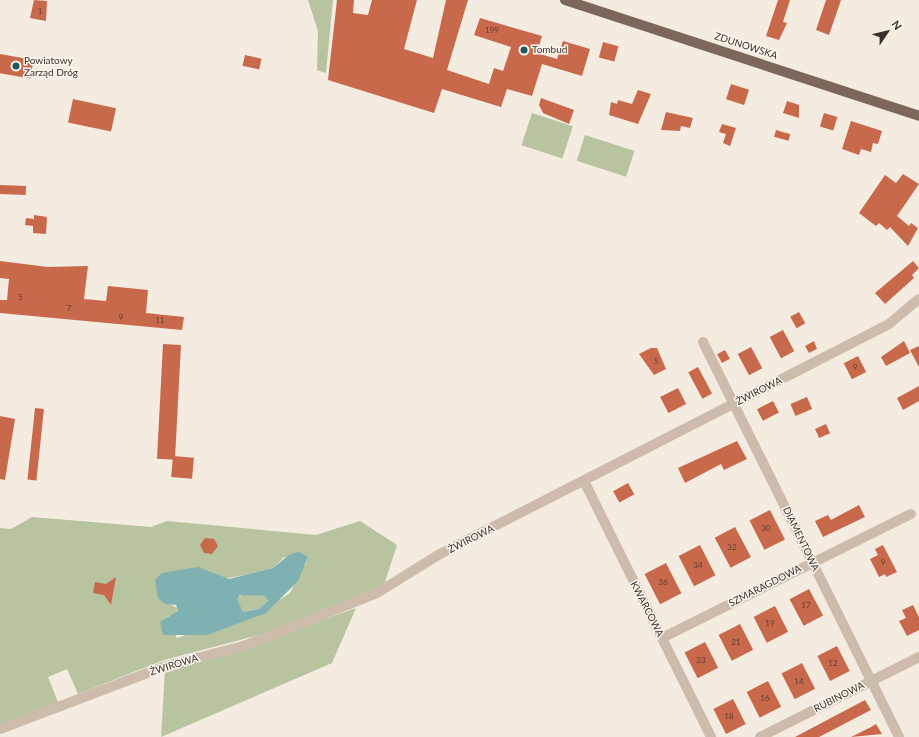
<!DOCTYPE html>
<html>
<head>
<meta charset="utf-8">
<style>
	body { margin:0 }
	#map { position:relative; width:919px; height:737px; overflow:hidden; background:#f4ebe1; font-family:Lato,sans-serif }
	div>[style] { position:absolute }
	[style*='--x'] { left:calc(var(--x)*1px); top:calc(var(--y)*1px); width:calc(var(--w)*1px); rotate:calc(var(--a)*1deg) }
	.green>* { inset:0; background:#b8c4a0; transform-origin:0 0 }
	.water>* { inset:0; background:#7fb0b2 }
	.building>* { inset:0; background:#c8694b; transform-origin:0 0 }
	.minor>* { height:10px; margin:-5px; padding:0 5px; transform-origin:5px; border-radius:5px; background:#cdbbac }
	.major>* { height:10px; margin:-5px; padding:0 5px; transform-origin:5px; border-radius:5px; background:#7d675c }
	.dots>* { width:11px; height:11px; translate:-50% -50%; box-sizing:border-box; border:2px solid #fbf5ee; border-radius:50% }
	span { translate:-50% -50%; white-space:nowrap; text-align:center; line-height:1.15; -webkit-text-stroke:3px #fbf5ee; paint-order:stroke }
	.number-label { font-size:8px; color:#5e3e33 }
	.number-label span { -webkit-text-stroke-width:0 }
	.street-label { font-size:10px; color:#3b302b }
	.poi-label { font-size:10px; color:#3b302b }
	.left { translate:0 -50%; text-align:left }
	.north { position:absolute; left:867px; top:12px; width:40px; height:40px; -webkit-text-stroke:3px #fbf5ee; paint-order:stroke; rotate:55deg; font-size:11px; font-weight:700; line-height:16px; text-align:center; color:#3b302b }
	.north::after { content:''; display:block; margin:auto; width:14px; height:18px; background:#3b302b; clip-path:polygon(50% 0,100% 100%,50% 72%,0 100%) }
</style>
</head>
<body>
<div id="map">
	<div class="green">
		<i style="clip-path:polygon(308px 0,333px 0,326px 73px,317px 70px,318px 31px)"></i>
		<i style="left:532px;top:113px;width:43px;height:34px;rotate:18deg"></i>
		<i style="left:585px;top:135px;width:52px;height:27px;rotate:18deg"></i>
		<i style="clip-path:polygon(evenodd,32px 517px,151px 527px,167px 521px,316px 535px,360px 521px,397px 545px,384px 585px,263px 634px,164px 660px,78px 694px,67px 669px,48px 677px,58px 702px,0 725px,0 528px,11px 529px,32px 517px,284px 557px,307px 561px,290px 593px,268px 607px,177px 638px,167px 617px,177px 614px,177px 608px,159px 598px,159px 589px,208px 571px,222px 579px,245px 575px,273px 568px,284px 557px)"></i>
		<i style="clip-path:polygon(243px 594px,265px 596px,268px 601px,259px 609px,243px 612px,236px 599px)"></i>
		<i style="clip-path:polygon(356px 608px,332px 663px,161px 737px,165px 670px,245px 648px)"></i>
	</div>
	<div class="water">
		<i style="clip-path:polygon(evenodd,299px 552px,308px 557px,298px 581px,266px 613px,207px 635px,163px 635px,160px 622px,178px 611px,176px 605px,165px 604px,158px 598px,155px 580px,162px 573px,198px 567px,229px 579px,273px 568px,290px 554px,299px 552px,240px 595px,265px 596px,268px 601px,259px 609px,243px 612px,237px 599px,240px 595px)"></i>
	</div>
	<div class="building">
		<i style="clip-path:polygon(34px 0,47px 1px,46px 21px,30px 18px)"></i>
		<i style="clip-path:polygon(337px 0,354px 0,353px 13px,368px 15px,372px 0,417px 0,404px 49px,433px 58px,446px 0,468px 0,447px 70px,489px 84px,494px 68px,503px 71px,511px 47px,474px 35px,480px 18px,542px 36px,537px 53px,557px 59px,563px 41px,590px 49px,582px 76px,542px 64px,532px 96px,507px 89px,501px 107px,442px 89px,434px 113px,328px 80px)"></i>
		<i style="clip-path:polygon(778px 0,790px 0,783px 22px,787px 23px,779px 40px,766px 36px)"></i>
		<i style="clip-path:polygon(826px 0,841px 0,829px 35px,816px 30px)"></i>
		<i style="left:603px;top:42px;width:16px;height:16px;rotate:15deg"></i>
		<i style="left:0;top:54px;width:34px;height:19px;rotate:10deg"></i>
		<i style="left:245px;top:55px;width:17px;height:11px;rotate:13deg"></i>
		<i style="left:731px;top:84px;width:19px;height:16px;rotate:18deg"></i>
		<i style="clip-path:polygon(638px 90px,651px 94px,638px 124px,609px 115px,611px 102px,617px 104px,618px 100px,632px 104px)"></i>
		<i style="clip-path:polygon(541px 98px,574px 110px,569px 124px,543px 113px,539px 105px)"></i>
		<i style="left:73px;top:99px;width:44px;height:24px;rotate:12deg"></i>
		<i style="clip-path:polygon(787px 101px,799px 105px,799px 118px,783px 113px)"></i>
		<i style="clip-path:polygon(666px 112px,693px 118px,690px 128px,681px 126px,680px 131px,661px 130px)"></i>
		<i style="left:824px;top:113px;width:14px;height:14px;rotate:17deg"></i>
		<i style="clip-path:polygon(851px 121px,882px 131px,878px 144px,873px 143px,871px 152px,861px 149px,859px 155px,842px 149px)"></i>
		<i style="clip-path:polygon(722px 124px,736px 128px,730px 146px,723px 143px,726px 134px,719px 132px)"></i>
		<i style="left:776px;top:130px;width:15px;height:7px;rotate:16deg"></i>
		<i style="clip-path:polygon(903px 174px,919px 184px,897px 216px,909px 226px,911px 223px,918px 228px,908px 246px,890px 227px,887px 230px,879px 223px,876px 226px,859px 213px,885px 175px,896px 183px)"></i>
		<i style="left:0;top:185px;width:26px;height:9px;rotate:2deg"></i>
		<i style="clip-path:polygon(34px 215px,47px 217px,46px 234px,33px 233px,33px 226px,25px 225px,26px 218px,34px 219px)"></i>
		<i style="clip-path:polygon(0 261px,48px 267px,88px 266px,84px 299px,106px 301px,108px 286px,148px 290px,146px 313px,184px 317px,182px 330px,0 313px,0 300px,7px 300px,9px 279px,0 278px)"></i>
		<i style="clip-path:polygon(913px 261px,919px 268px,912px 275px,914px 278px,885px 304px,875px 293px)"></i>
		<i style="left:799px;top:312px;width:13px;height:10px;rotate:61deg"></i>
		<i style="left:783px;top:330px;width:24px;height:15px;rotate:62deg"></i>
		<i style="clip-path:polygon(814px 341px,817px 349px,809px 353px,805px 346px)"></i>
		<i style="clip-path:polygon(904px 341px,910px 353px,886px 366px,881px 357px)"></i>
		<i style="left:163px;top:344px;width:18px;height:115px;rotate:3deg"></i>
		<i style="clip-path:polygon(919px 346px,919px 367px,910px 350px)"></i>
		<i style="left:751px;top:347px;width:24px;height:15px;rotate:62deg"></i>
		<i style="clip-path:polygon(651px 348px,657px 348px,666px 369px,654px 375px,639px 354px)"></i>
		<i style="left:725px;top:350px;width:10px;height:9px;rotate:61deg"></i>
		<i style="left:858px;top:356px;width:18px;height:16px;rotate:63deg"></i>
		<i style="left:698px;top:367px;width:30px;height:11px;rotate:62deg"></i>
		<i style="clip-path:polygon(919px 386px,919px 401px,903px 410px,897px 398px)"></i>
		<i style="left:678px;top:388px;width:18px;height:20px;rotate:63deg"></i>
		<i style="left:807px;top:397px;width:13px;height:18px;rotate:67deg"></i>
		<i style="left:773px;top:401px;width:13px;height:18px;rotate:63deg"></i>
		<i style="left:35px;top:408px;width:9px;height:72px;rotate:6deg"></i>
		<i style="clip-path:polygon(0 416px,15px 419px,5px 480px,0 479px)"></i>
		<i style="left:826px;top:424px;width:10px;height:12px;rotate:66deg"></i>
		<i style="clip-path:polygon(737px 441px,747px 459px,724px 470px,721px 464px,685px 483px,678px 468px)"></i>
		<i style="left:173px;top:456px;width:21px;height:21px;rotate:5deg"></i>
		<i style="left:628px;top:483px;width:13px;height:17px;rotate:61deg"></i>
		<i style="clip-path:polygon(859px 505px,865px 517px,823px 537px,815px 521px,828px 515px,831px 520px)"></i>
		<i style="left:770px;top:510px;width:33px;height:23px;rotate:63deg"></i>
		<i style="left:735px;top:527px;width:34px;height:23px;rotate:62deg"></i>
		<i style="clip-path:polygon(205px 538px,214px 539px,218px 546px,212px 554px,204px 553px,200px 545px)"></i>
		<i style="left:700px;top:545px;width:34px;height:24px;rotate:63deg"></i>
		<i style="clip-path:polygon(883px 545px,897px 572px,886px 577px,885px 574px,879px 577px,870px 559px,878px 555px,875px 549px)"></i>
		<i style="left:666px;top:563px;width:34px;height:24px;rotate:63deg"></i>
		<i style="clip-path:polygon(116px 577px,111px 605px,104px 595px,93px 593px,95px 582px,106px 584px)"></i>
		<i style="left:809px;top:589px;width:30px;height:22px;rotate:62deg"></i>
		<i style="clip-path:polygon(913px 605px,919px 617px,919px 630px,907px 636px,899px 621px,906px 618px,902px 610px)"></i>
		<i style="left:775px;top:606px;width:29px;height:24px;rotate:63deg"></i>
		<i style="left:740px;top:624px;width:29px;height:24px;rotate:63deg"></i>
		<i style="left:705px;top:642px;width:29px;height:23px;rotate:63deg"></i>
		<i style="left:837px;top:646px;width:28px;height:22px;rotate:63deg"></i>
		<i style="left:802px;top:663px;width:29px;height:23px;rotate:63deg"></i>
		<i style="left:768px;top:681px;width:29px;height:24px;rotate:63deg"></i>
		<i style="left:733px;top:699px;width:28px;height:22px;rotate:63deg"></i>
		<i style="clip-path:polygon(865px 700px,871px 710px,819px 737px,795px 737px)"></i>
		<i style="clip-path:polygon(876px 724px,882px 734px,851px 737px,871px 727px)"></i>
	</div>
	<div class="minor">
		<i style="--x:703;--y:342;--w:441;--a:63.6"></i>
		<i style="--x:584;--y:481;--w:286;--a:63.6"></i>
		<i style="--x:662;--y:638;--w:278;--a:-26.5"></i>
		<i style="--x:0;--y:729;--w:178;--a:-20.8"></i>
		<i style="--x:166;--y:666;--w:81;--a:-14.4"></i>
		<i style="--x:244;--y:646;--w:143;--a:-21.7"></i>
		<i style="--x:377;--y:593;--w:74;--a:-31.8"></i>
		<i style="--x:440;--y:554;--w:504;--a:-27.12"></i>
		<i style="--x:889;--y:324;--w:39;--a:-40"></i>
		<i style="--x:760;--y:737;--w:178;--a:-26.7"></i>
	</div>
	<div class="major">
		<i style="--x:565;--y:0;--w:373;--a:18.1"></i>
	</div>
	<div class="dots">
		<i style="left:524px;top:50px;background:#1f5a5e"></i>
		<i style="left:16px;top:66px;background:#1f5a5e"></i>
	</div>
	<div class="number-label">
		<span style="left:40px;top:12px">1</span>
		<span style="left:492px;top:31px">199</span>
		<span style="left:20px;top:298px">5</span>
		<span style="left:69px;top:309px">7</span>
		<span style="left:121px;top:318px">9</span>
		<span style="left:160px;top:321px">11</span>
		<span style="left:656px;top:362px">5</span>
		<span style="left:855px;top:368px">9</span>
		<span style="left:766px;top:529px">30</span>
		<span style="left:732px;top:548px">32</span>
		<span style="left:883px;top:563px">9</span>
		<span style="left:698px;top:566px">34</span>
		<span style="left:663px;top:583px">36</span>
		<span style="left:806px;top:606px">17</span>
		<span style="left:770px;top:624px">19</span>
		<span style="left:736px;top:643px">21</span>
		<span style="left:701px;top:661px">23</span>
		<span style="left:833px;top:664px">12</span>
		<span style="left:799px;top:682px">14</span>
		<span style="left:765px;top:699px">16</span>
		<span style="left:729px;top:717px">18</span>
	</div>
	<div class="street-label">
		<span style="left:746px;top:46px;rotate:18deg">ZDUNOWSKA</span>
		<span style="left:759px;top:391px;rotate:-27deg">ŻWIROWA</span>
		<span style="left:471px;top:539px;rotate:-27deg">ŻWIROWA</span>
		<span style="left:801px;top:539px;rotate:64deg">DIAMENTOWA</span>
		<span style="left:765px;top:586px;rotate:-27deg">SZMARAGDOWA</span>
		<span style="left:647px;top:609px;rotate:63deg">KWARCOWA</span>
		<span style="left:174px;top:665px;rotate:-17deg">ŻWIROWA</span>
		<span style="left:839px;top:697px;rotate:-27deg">RUBINOWA</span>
	</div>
	<div class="poi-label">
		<span class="left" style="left:532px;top:50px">Tombud</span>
		<span class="left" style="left:24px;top:66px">Powiatowy<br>Zarząd Dróg</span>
	</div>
	<div class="north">N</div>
</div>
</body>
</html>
